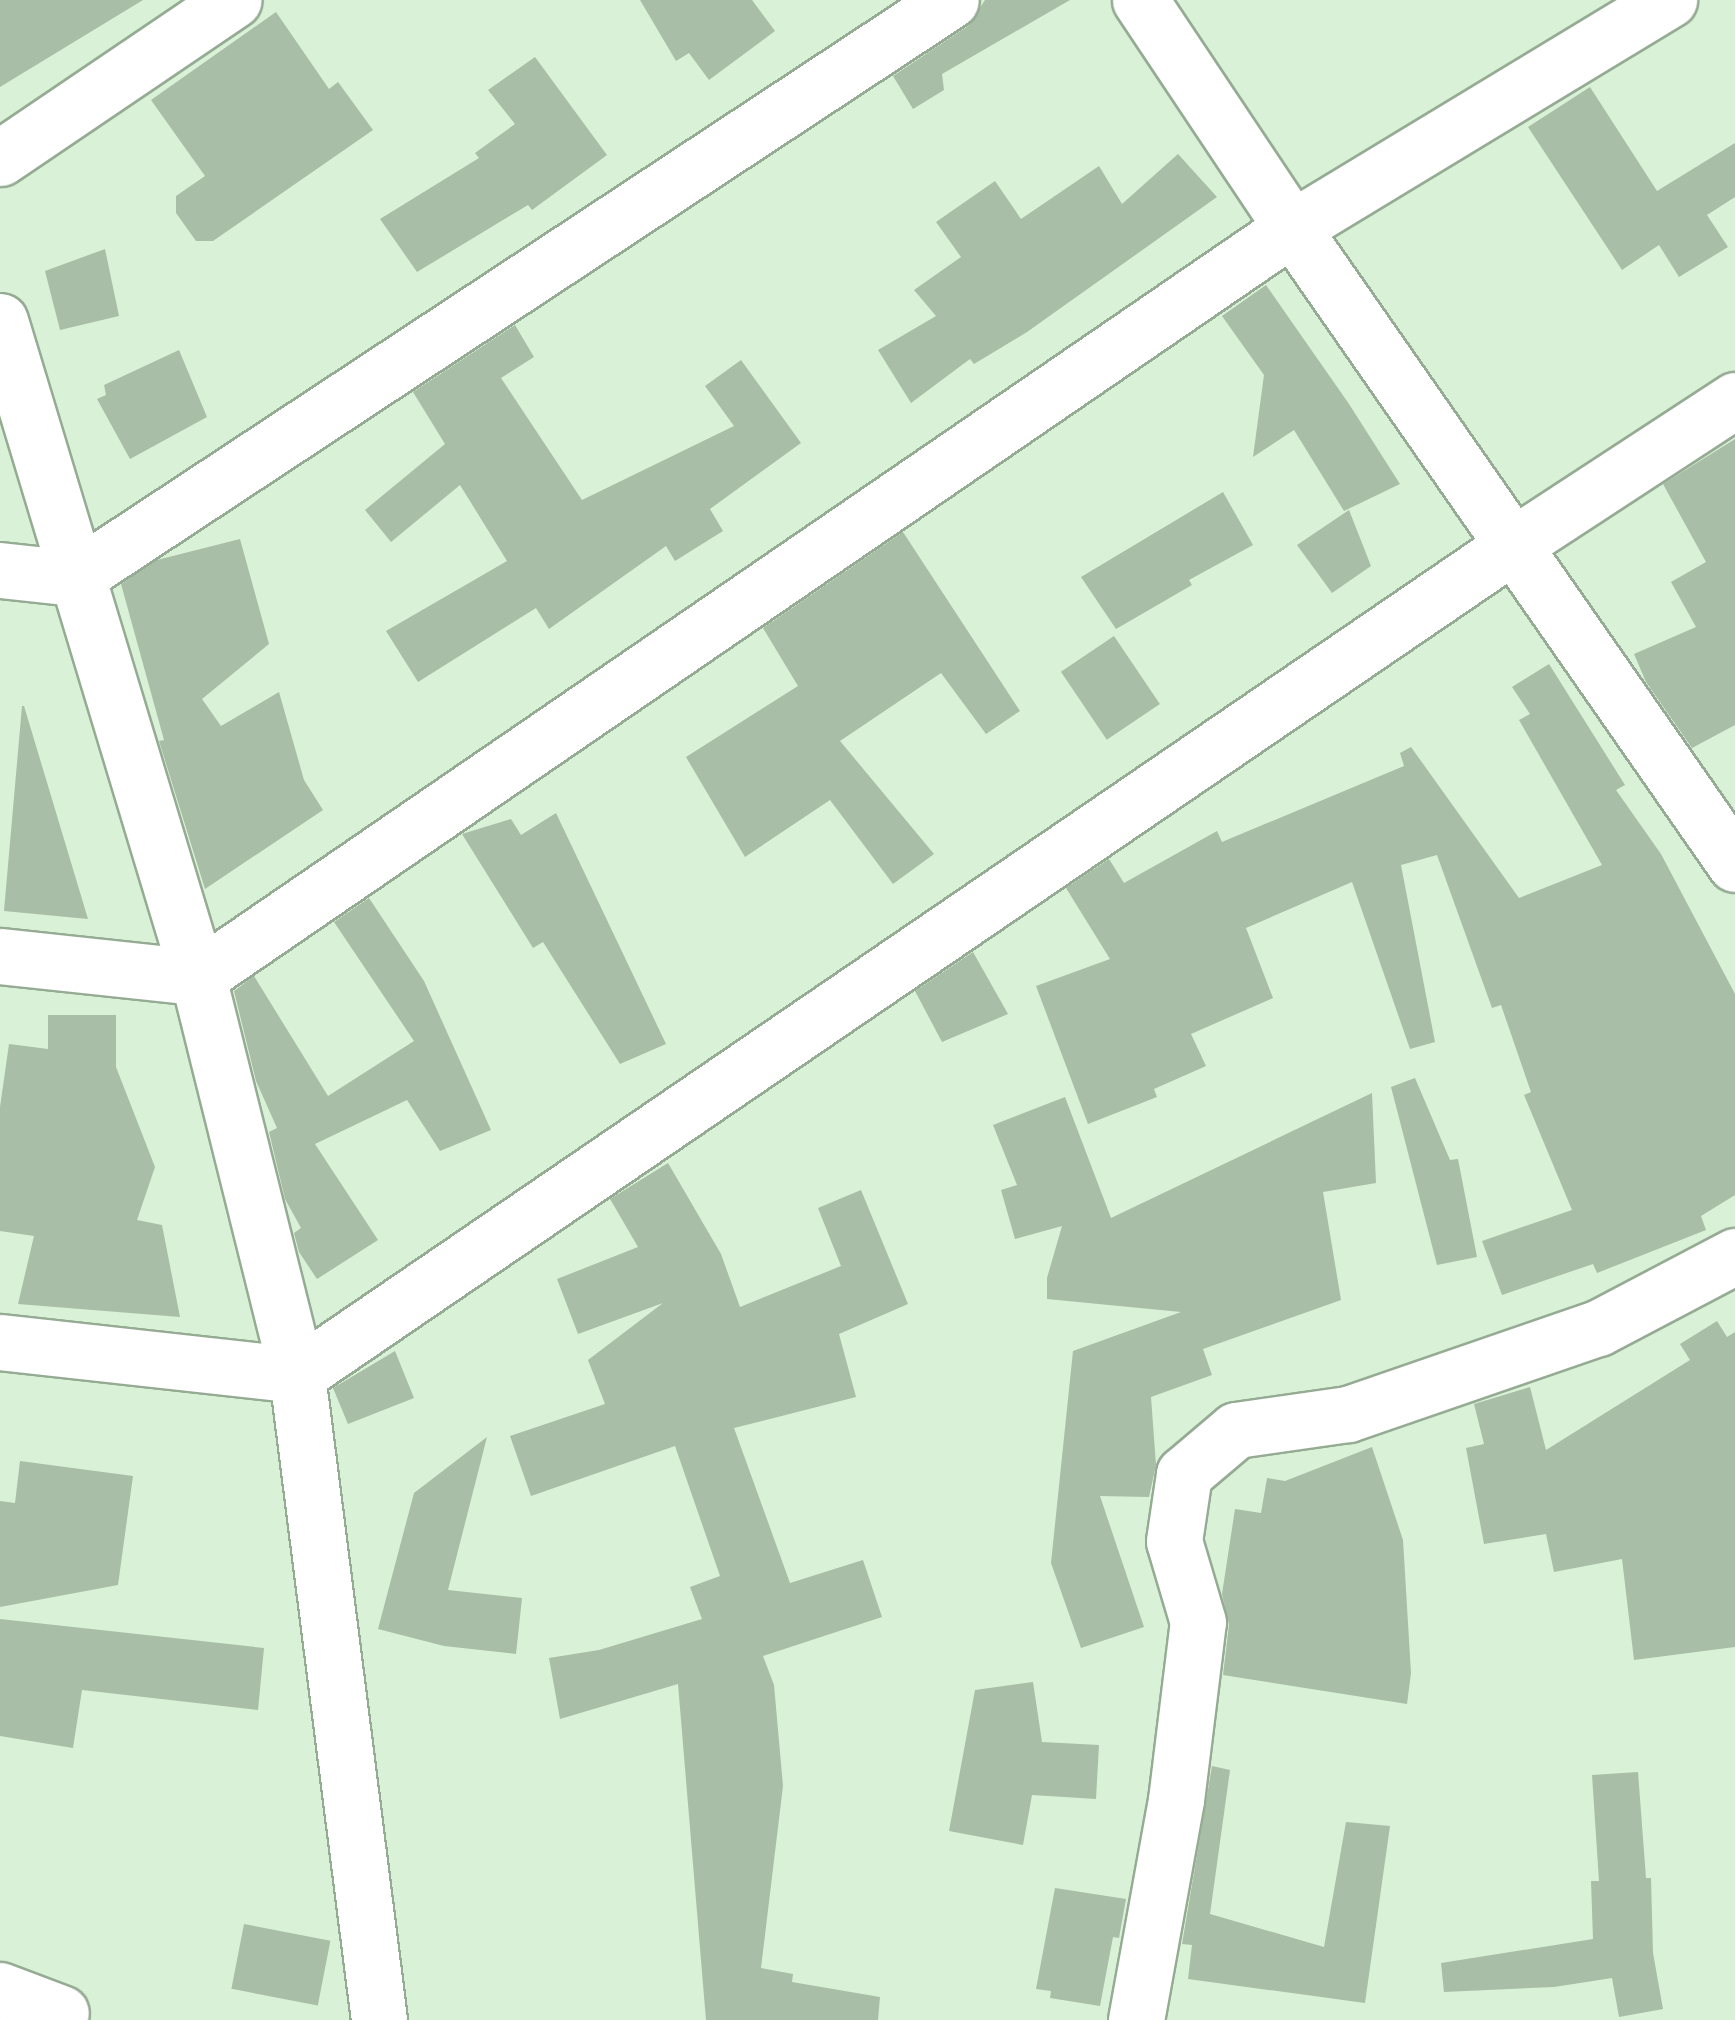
<!DOCTYPE html>
<html>
<head>
<meta charset="utf-8">
<style>
	body { margin:0 }
	#map { position:relative; width:1735px; height:2020px; overflow:hidden; background:#d9f1d7; font-family:Arial,sans-serif }
	div>[style] { position:absolute }
	[style*='--x'] { left:calc(var(--x)*1px); top:calc(var(--y)*1px); width:calc(var(--w)*1px); rotate:calc(var(--a)*1deg) }
	.building>* { inset:0; background:#a8bea6; transform-origin:0 0 }
	.roads { filter:drop-shadow(2px 0 #95ab93) drop-shadow(-2px 0 #95ab93) drop-shadow(0 2px #95ab93) drop-shadow(0 -2px #95ab93) }
	.minor>* { height:55px; margin:-27.5px; padding:0 27.5px; transform-origin:27.5px; border-radius:27.5px; background:#fff }
	span { translate:-50% -50%; white-space:nowrap; text-align:center; line-height:1.15; -webkit-text-stroke:8px #fff; paint-order:stroke }
</style>
</head>
<body>
<div id="map">
	<div class="building">
		<i style="clip-path:polygon(0 0,143px 0,0 87px)"></i>
		<i style="clip-path:polygon(640px 0,752px 0,775px 31px,709px 80px,689px 53px,676px 61px)"></i>
		<i style="clip-path:polygon(985px 0,1070px 0,942px 74px,944px 90px,913px 109px,893px 76px,968px 26px)"></i>
		<i style="clip-path:polygon(276px 12px,329px 89px,338px 82px,373px 130px,213px 241px,196px 241px,176px 213px,176px 196px,205px 176px,151px 100px)"></i>
		<i style="clip-path:polygon(535px 57px,607px 155px,532px 210px,528px 205px,417px 272px,380px 219px,479px 158px,475px 153px,515px 124px,488px 90px)"></i>
		<i style="clip-path:polygon(1590px 87px,1657px 191px,1735px 143px,1735px 197px,1707px 215px,1728px 247px,1679px 277px,1659px 245px,1622px 270px,1528px 127px)"></i>
		<i style="clip-path:polygon(1178px 154px,1217px 197px,1027px 332px,974px 364px,970px 359px,911px 403px,878px 350px,936px 316px,914px 290px,961px 257px,936px 222px,995px 181px,1021px 219px,1099px 166px,1122px 204px)"></i>
		<i style="clip-path:polygon(105px 249px,119px 316px,60px 330px,45px 271px)"></i>
		<i style="clip-path:polygon(1266px 285px,1349px 404px,1400px 484px,1344px 511px,1294px 430px,1253px 457px,1264px 375px,1222px 316px)"></i>
		<i style="clip-path:polygon(515px 325px,534px 357px,501px 378px,582px 500px,734px 426px,705px 386px,741px 360px,801px 443px,710px 509px,723px 531px,675px 561px,666px 546px,549px 629px,536px 608px,418px 682px,386px 631px,507px 561px,460px 485px,391px 542px,365px 510px,445px 444px,413px 392px)"></i>
		<i style="clip-path:polygon(179px 350px,207px 417px,130px 459px,97px 399px,106px 395px,104px 385px)"></i>
		<i style="clip-path:polygon(1735px 439px,1735px 725px,1692px 748px,1646px 682px,1634px 654px,1696px 627px,1671px 582px,1706px 562px,1663px 484px)"></i>
		<i style="clip-path:polygon(1223px 492px,1253px 545px,1189px 580px,1192px 585px,1116px 629px,1081px 577px)"></i>
		<i style="clip-path:polygon(1349px 510px,1371px 566px,1332px 593px,1297px 545px)"></i>
		<i style="clip-path:polygon(903px 532px,1020px 711px,986px 734px,941px 673px,840px 741px,934px 854px,893px 884px,830px 800px,745px 857px,686px 757px,798px 686px,763px 628px)"></i>
		<i style="clip-path:polygon(240px 539px,269px 644px,202px 699px,221px 726px,279px 692px,304px 780px,323px 810px,205px 889px,159px 741px,164px 740px,121px 584px,157px 560px)"></i>
		<i style="left:1114px;top:636px;width:82px;height:64px;rotate:56deg"></i>
		<i style="clip-path:polygon(1549px 664px,1625px 785px,1616px 790px,1661px 854px,1735px 994px,1735px 1195px,1701px 1216px,1706px 1230px,1597px 1273px,1593px 1264px,1502px 1295px,1482px 1241px,1572px 1210px,1524px 1095px,1531px 1092px,1501px 1005px,1492px 1008px,1437px 855px,1401px 865px,1435px 1042px,1410px 1049px,1352px 882px,1246px 928px,1273px 998px,1191px 1034px,1206px 1066px,1154px 1089px,1157px 1097px,1088px 1124px,1036px 986px,1110px 959px,1066px 888px,1109px 859px,1124px 883px,1217px 831px,1222px 842px,1404px 766px,1400px 753px,1411px 747px,1519px 898px,1602px 865px,1519px 720px,1530px 714px,1512px 687px)"></i>
		<i style="clip-path:polygon(22px 706px,24px 706px,88px 919px,4px 911px)"></i>
		<i style="clip-path:polygon(556px 813px,666px 1044px,620px 1064px,543px 942px,533px 948px,462px 834px,511px 819px,521px 835px)"></i>
		<i style="clip-path:polygon(369px 898px,424px 981px,491px 1130px,440px 1151px,407px 1100px,315px 1144px,378px 1240px,317px 1279px,299px 1252px,294px 1233px,301px 1228px,285px 1199px,269px 1132px,277px 1128px,256px 1081px,234px 991px,254px 976px,328px 1096px,414px 1041px,334px 922px)"></i>
		<i style="clip-path:polygon(973px 952px,1008px 1014px,942px 1042px,915px 991px)"></i>
		<i style="clip-path:polygon(48px 1015px,116px 1015px,116px 1067px,155px 1167px,137px 1220px,162px 1225px,180px 1317px,18px 1304px,34px 1236px,0 1231px,0 1107px,9px 1044px,48px 1049px)"></i>
		<i style="clip-path:polygon(1415px 1078px,1450px 1160px,1458px 1159px,1477px 1257px,1437px 1265px,1391px 1087px)"></i>
		<i style="clip-path:polygon(1372px 1093px,1376px 1183px,1323px 1192px,1341px 1300px,1203px 1349px,1212px 1375px,1151px 1397px,1156px 1465px,1149px 1497px,1100px 1496px,1144px 1627px,1081px 1648px,1051px 1563px,1073px 1351px,1181px 1312px,1047px 1299px,1047px 1278px,1062px 1226px,1015px 1239px,1001px 1190px,1017px 1185px,993px 1125px,1065px 1097px,1111px 1218px)"></i>
		<i style="clip-path:polygon(668px 1163px,721px 1254px,740px 1307px,841px 1266px,818px 1208px,861px 1190px,908px 1304px,839px 1334px,856px 1397px,734px 1428px,790px 1583px,863px 1560px,882px 1617px,763px 1656px,774px 1685px,783px 1786px,761px 1968px,793px 1974px,792px 1982px,880px 1997px,878px 2020px,706px 2020px,678px 1684px,560px 1719px,549px 1658px,599px 1650px,702px 1619px,690px 1587px,720px 1576px,675px 1446px,531px 1496px,510px 1436px,605px 1404px,588px 1360px,663px 1303px,578px 1334px,557px 1279px,638px 1247px,610px 1199px)"></i>
		<i style="clip-path:polygon(1717px 1321px,1727px 1337px,1735px 1332px,1735px 1647px,1634px 1660px,1622px 1559px,1554px 1572px,1546px 1534px,1484px 1544px,1466px 1448px,1484px 1444px,1474px 1404px,1530px 1387px,1546px 1450px,1690px 1360px,1680px 1344px)"></i>
		<i style="clip-path:polygon(395px 1351px,414px 1398px,348px 1424px,333px 1388px)"></i>
		<i style="clip-path:polygon(487px 1437px,448px 1590px,522px 1598px,516px 1654px,444px 1646px,378px 1629px,414px 1493px)"></i>
		<i style="clip-path:polygon(1372px 1447px,1403px 1540px,1411px 1673px,1407px 1704px,1223px 1675px,1229px 1625px,1222px 1594px,1235px 1509px,1261px 1513px,1267px 1478px,1285px 1481px)"></i>
		<i style="clip-path:polygon(20px 1461px,133px 1476px,118px 1585px,0 1607px,0 1501px,15px 1503px)"></i>
		<i style="clip-path:polygon(0 1619px,264px 1648px,258px 1710px,82px 1690px,73px 1748px,0 1736px)"></i>
		<i style="clip-path:polygon(1033px 1682px,1042px 1742px,1099px 1745px,1096px 1799px,1032px 1795px,1023px 1845px,949px 1831px,975px 1690px)"></i>
		<i style="clip-path:polygon(1212px 1766px,1230px 1770px,1210px 1914px,1324px 1947px,1346px 1822px,1390px 1826px,1365px 2003px,1188px 1979px,1192px 1945px,1182px 1944px)"></i>
		<i style="clip-path:polygon(1638px 1772px,1646px 1878px,1651px 1878px,1653px 1953px,1663px 2009px,1619px 2017px,1612px 1978px,1554px 1987px,1444px 1992px,1441px 1963px,1593px 1939px,1591px 1881px,1599px 1881px,1592px 1775px)"></i>
		<i style="clip-path:polygon(1055px 1888px,1126px 1899px,1119px 1938px,1113px 1937px,1100px 2006px,1050px 1998px,1051px 1991px,1036px 1989px)"></i>
		<i style="left:244px;top:1924px;width:88px;height:66px;rotate:11deg"></i>
	</div>
	<div class="roads">
		<div class="minor">
			<i style="--x:1140;--y:0;--w:274;--a:56.3"></i>
			<i style="--x:1292;--y:228;--w:775;--a:55.14"></i>
			<i style="--x:0;--y:158;--w:282;--a:-34.1"></i>
			<i style="--x:0;--y:321;--w:685;--a:73.2"></i>
			<i style="--x:198;--y:977;--w:410;--a:76"></i>
			<i style="--x:297;--y:1375;--w:650;--a:82.75"></i>
			<i style="--x:0;--y:570;--w:74;--a:6.2"></i>
			<i style="--x:74;--y:578;--w:1050;--a:-33.39"></i>
			<i style="--x:0;--y:956;--w:199;--a:6.1"></i>
			<i style="--x:198;--y:977;--w:1326;--a:-34.4"></i>
			<i style="--x:1292;--y:228;--w:441;--a:-31.2"></i>
			<i style="--x:0;--y:1342;--w:299;--a:6.3"></i>
			<i style="--x:297;--y:1375;--w:1474;--a:-34.3"></i>
			<i style="--x:1515;--y:544;--w:263;--a:-33.2"></i>
			<i style="--x:0;--y:1990;--w:65;--a:20.7"></i>
			<i style="--x:1136;--y:2020;--w:224;--a:-79.7"></i>
			<i style="--x:1176;--y:1800;--w:179;--a:-83"></i>
			<i style="--x:1198;--y:1622;--w:84;--a:-106.5"></i>
			<i style="--x:1174;--y:1541;--w:68;--a:-81.5"></i>
			<i style="--x:1184;--y:1474;--w:68;--a:-40.2"></i>
			<i style="--x:1236;--y:1430;--w:113;--a:-8.1"></i>
			<i style="--x:1348;--y:1414;--w:264;--a:-19"></i>
			<i style="--x:1598;--y:1328;--w:155;--a:-27.7"></i>
		</div>
	</div>
</div>
</body>
</html>
